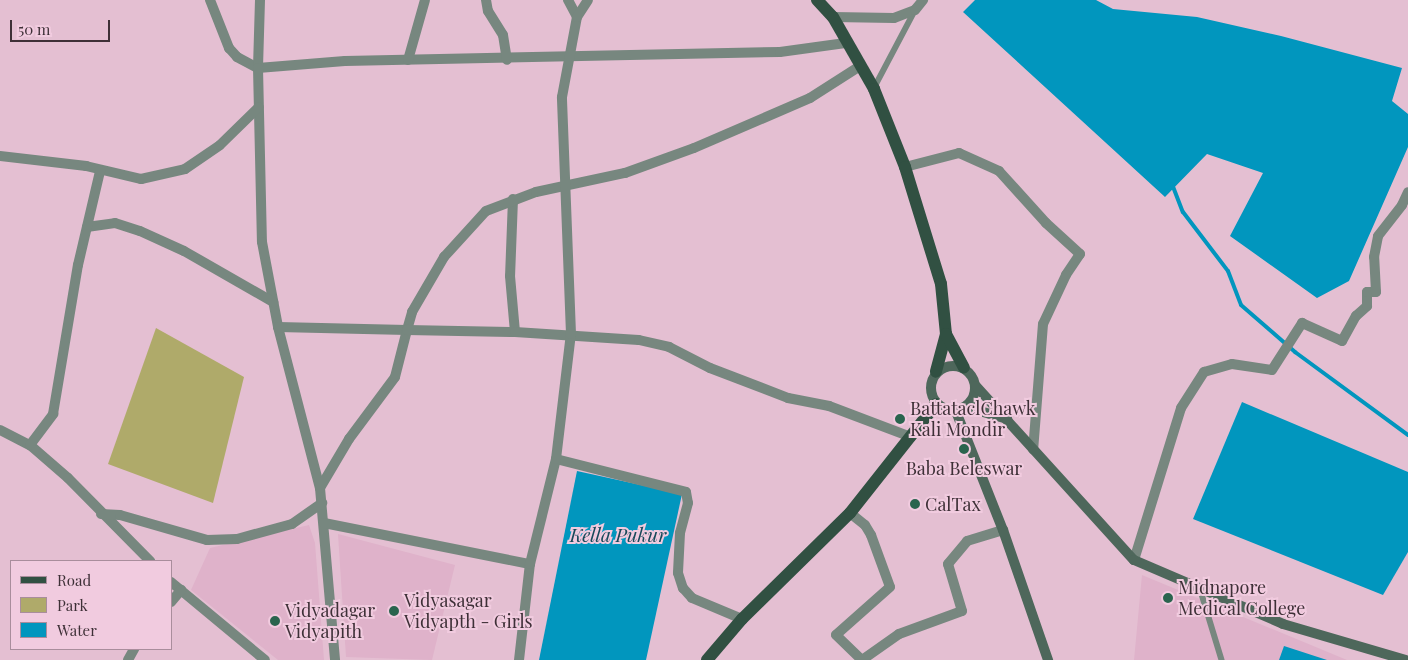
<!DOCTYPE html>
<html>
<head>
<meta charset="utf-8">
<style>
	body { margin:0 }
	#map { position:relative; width:1408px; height:660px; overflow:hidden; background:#e4bfd2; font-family:"Playfair Display",serif }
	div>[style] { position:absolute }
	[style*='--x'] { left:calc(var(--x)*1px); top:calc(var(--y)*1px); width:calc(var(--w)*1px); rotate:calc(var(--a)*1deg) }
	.built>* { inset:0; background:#dfb2ca }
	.green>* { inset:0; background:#afaa6a }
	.water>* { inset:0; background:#0196be }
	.stream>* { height:4px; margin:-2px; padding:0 2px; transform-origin:2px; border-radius:2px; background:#0196be }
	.lane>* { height:5.5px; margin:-2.75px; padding:0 2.75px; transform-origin:2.75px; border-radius:2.75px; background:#77877f }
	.street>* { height:10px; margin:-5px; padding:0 5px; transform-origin:5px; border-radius:5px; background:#77877f }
	.secondary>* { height:10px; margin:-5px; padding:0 5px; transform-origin:5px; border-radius:5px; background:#4e675b }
	.secondary>.ring { margin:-5px; padding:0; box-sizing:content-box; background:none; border:10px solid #4e675b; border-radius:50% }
	.primary>* { height:12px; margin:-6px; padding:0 6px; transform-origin:6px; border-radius:6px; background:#315042 }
	.dots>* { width:14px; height:14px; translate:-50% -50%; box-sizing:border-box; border:2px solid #f1cbdf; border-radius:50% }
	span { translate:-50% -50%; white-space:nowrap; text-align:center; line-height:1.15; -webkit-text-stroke:4px #f1cbdf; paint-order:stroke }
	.poi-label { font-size:18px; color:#3e3037 }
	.left { translate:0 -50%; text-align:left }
	.water-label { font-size:19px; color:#17495a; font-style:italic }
	.legend { position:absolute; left:10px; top:560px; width:162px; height:90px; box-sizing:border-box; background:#f1cbdf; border:1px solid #a98d9c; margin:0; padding:6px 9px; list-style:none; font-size:15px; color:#3e3037 }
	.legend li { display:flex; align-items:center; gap:10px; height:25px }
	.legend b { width:25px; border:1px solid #a98d9c }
	.scale { position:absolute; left:10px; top:20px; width:100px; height:22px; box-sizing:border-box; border:2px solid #3e3037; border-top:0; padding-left:6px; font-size:15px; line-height:18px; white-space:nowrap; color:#3e3037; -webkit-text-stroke:4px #f1cbdf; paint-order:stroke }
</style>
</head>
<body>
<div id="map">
	<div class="built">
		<i style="clip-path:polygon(309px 525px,315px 543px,324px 660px,278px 660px,191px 590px,210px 548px)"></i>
		<i style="clip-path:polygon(338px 534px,455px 565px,432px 660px,346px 657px)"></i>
		<i style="clip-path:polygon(1142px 575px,1347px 660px,1134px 660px)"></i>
	</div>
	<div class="green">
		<i style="clip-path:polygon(156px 328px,244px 377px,213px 503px,108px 464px)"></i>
	</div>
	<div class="water">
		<i style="clip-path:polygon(975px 0,1096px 0,1113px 9px,1197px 17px,1281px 36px,1402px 68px,1392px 101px,1408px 114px,1408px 147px,1349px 281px,1317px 298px,1230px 236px,1263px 173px,1207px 154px,1165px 197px,963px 12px)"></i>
		<i style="clip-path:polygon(1242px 402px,1408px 472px,1408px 552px,1383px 595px,1193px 519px)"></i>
		<i style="clip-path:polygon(577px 471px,682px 494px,646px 660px,539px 660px)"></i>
		<i style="clip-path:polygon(1284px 646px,1327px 660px,1279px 660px)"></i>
	</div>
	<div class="stream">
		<i style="--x:1172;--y:184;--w:30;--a:69"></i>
		<i style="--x:1183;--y:212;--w:74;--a:52.7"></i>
		<i style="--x:1228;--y:271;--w:36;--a:69"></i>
		<i style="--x:1241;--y:305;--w:72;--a:41"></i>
		<i style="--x:1295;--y:352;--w:140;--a:36.3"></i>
	</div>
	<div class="lane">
		<i style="--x:874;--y:88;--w:86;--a:-62.2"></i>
		<i style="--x:1201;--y:591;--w:72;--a:73.1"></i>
	</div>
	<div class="street">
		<i style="--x:210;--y:0;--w:52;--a:68.4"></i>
		<i style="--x:229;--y:48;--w:12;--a:48"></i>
		<i style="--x:237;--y:57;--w:24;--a:28"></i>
		<i style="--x:258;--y:68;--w:87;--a:-4.6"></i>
		<i style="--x:345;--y:61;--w:435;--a:-1.2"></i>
		<i style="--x:780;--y:52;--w:66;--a:-7.9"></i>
		<i style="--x:260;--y:0;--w:68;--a:91.7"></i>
		<i style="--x:258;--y:68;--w:174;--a:88.7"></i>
		<i style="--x:262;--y:242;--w:86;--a:79.3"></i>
		<i style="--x:278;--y:327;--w:166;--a:75.4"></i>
		<i style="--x:320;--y:488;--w:173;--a:85"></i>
		<i style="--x:486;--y:0;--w:11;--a:80"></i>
		<i style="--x:488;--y:11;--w:28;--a:58"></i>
		<i style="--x:503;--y:35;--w:25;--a:81"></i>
		<i style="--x:568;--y:0;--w:19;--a:62"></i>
		<i style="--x:833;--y:17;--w:61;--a:0.9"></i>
		<i style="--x:894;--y:18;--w:22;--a:-21"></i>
		<i style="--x:915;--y:10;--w:13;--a:-51"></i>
		<i style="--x:408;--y:60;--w:62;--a:-74.2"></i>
		<i style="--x:0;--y:156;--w:87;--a:6.6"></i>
		<i style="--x:86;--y:166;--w:57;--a:13.3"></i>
		<i style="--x:141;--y:179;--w:45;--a:-12.8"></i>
		<i style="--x:185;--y:169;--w:42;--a:-34.4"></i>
		<i style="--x:220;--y:145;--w:54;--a:-44.3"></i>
		<i style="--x:905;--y:167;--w:56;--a:-14.5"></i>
		<i style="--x:959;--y:153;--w:44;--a:24.2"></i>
		<i style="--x:999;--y:171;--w:70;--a:47.9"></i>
		<i style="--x:1046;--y:223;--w:46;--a:42.4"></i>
		<i style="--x:1080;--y:254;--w:25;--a:124"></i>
		<i style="--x:1066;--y:275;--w:54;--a:115.1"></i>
		<i style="--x:1043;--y:324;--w:126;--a:94.5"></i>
		<i style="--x:513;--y:199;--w:77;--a:92.2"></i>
		<i style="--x:510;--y:276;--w:56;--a:84.9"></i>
		<i style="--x:87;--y:227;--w:28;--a:-8"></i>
		<i style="--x:115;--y:223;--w:26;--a:18"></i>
		<i style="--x:140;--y:231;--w:48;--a:24.4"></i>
		<i style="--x:184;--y:251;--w:103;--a:29.8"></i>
		<i style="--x:278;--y:327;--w:129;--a:1.3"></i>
		<i style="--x:407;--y:330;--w:19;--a:-74"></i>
		<i style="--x:412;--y:312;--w:64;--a:-59.8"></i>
		<i style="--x:444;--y:257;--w:62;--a:-47.6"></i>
		<i style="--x:486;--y:211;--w:53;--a:-20.8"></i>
		<i style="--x:536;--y:192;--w:91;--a:-12.1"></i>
		<i style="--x:625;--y:173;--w:73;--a:-19.9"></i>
		<i style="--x:694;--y:148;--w:126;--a:-23.3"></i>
		<i style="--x:810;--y:98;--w:59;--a:-32.6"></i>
		<i style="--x:0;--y:430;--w:34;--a:27"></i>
		<i style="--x:30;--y:445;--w:50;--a:41"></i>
		<i style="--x:68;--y:478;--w:117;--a:45.3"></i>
		<i style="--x:30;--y:445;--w:39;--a:-53"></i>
		<i style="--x:53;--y:414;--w:151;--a:-80.5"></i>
		<i style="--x:78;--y:265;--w:97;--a:-76.8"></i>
		<i style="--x:556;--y:459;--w:134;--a:14.2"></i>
		<i style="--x:686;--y:492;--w:11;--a:80"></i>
		<i style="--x:688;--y:503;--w:31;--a:105"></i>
		<i style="--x:680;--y:533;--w:40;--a:92.9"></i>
		<i style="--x:678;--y:573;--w:16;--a:72"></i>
		<i style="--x:683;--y:588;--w:13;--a:48"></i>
		<i style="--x:692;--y:598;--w:54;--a:22.8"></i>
		<i style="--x:320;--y:488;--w:57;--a:-59.4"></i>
		<i style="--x:349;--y:439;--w:77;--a:-53.4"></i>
		<i style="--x:395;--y:377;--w:49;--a:-75.7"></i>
		<i style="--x:407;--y:330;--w:108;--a:1.1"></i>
		<i style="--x:515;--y:332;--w:124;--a:3.7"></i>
		<i style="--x:639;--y:340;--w:31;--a:13"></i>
		<i style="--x:669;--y:347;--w:46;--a:27.1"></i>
		<i style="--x:710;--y:368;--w:84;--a:21"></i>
		<i style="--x:788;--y:398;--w:42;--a:11"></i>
		<i style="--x:829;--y:406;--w:88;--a:20.7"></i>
		<i style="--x:850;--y:513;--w:19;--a:39"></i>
		<i style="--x:865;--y:525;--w:12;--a:59"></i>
		<i style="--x:871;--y:535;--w:55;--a:69.9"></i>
		<i style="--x:890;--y:587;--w:72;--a:138.4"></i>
		<i style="--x:836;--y:635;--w:36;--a:44"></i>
		<i style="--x:862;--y:660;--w:45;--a:-35.1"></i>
		<i style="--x:899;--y:634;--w:67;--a:-20.1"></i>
		<i style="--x:962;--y:611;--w:49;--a:-106.6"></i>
		<i style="--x:948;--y:564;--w:30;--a:-50"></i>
		<i style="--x:967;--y:541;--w:38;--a:-17"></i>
		<i style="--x:101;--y:514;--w:19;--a:3"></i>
		<i style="--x:120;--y:515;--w:91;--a:16"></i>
		<i style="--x:207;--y:540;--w:30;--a:-2"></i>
		<i style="--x:237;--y:539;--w:57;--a:-15.3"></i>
		<i style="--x:292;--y:524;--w:37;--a:-35"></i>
		<i style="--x:324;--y:523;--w:210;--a:11.3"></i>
		<i style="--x:1134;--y:560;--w:159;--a:-72.8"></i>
		<i style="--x:1181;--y:408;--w:43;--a:-57.4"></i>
		<i style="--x:1204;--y:372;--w:29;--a:-16"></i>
		<i style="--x:1232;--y:364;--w:40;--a:8.5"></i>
		<i style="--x:1272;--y:370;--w:56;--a:-57.4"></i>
		<i style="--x:1302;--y:323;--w:44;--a:24.2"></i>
		<i style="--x:1342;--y:341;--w:29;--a:-61"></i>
		<i style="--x:1356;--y:316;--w:15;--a:-42"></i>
		<i style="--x:1367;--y:306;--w:14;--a:-90"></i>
		<i style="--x:1367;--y:292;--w:9;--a:0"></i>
		<i style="--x:1376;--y:292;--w:35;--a:-93"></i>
		<i style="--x:1374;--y:257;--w:21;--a:-79"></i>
		<i style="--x:1378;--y:236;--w:39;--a:-52"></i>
		<i style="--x:1402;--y:205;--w:14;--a:-65"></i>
		<i style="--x:171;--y:582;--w:122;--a:39.7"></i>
		<i style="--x:171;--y:602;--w:16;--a:-50"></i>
		<i style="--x:128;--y:660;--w:13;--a:-61"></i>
		<i style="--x:519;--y:660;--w:97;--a:-83.5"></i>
		<i style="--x:530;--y:564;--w:108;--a:-76.1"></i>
		<i style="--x:556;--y:459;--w:126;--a:-83.2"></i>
		<i style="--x:571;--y:334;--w:237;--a:-92.2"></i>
		<i style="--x:562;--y:97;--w:81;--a:-79.4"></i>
		<i style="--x:577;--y:17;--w:20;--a:-57"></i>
	</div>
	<div class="secondary">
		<i class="ring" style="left:931px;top:366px;width:34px;height:34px"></i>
		<i style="--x:976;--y:386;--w:235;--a:47.8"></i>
		<i style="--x:1134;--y:560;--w:162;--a:23.2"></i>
		<i style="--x:1283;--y:624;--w:128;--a:16.3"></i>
		<i style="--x:966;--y:407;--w:43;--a:16.3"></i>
		<i style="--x:955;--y:409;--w:130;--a:68.4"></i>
		<i style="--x:1003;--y:530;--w:138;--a:70.9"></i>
	</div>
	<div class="primary">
		<i style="--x:817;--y:0;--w:23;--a:47"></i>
		<i style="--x:833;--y:17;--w:83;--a:60.3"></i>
		<i style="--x:874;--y:89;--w:84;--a:68.3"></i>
		<i style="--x:905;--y:167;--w:122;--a:72.9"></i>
		<i style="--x:941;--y:284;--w:50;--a:84.3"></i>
		<i style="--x:946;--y:334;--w:39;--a:105"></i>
		<i style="--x:946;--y:334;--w:38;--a:62"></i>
		<i style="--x:707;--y:660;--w:54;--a:-49.5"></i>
		<i style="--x:742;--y:619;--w:151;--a:-44.5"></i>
		<i style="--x:850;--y:513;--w:139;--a:-51.7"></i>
	</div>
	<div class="dots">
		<i style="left:900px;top:419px;background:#2a644e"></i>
		<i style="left:964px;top:449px;background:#2a644e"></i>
		<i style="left:915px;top:504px;background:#2a644e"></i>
		<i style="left:1168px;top:598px;background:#2a644e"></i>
		<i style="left:394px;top:611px;background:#2a644e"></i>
		<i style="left:275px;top:621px;background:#2a644e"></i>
	</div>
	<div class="poi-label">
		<span class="left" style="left:910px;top:419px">BattataclChawk<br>Kali Mondir</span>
		<span style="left:964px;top:468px">Baba Beleswar</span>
		<span class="left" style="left:925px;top:504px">CalTax</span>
		<span class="left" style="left:1178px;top:598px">Midnapore<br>Medical College</span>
		<span class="left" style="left:404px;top:611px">Vidyasagar<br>Vidyapth - Girls</span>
		<span class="left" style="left:285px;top:621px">Vidyadagar<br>Vidyapith</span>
	</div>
	<div class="water-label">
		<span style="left:618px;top:535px">Kella Pukur</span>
	</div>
	<ul class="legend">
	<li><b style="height:6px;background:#315042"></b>Road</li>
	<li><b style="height:14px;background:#afaa6a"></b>Park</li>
	<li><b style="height:14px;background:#0196be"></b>Water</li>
	</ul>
	<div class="scale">50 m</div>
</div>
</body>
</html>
